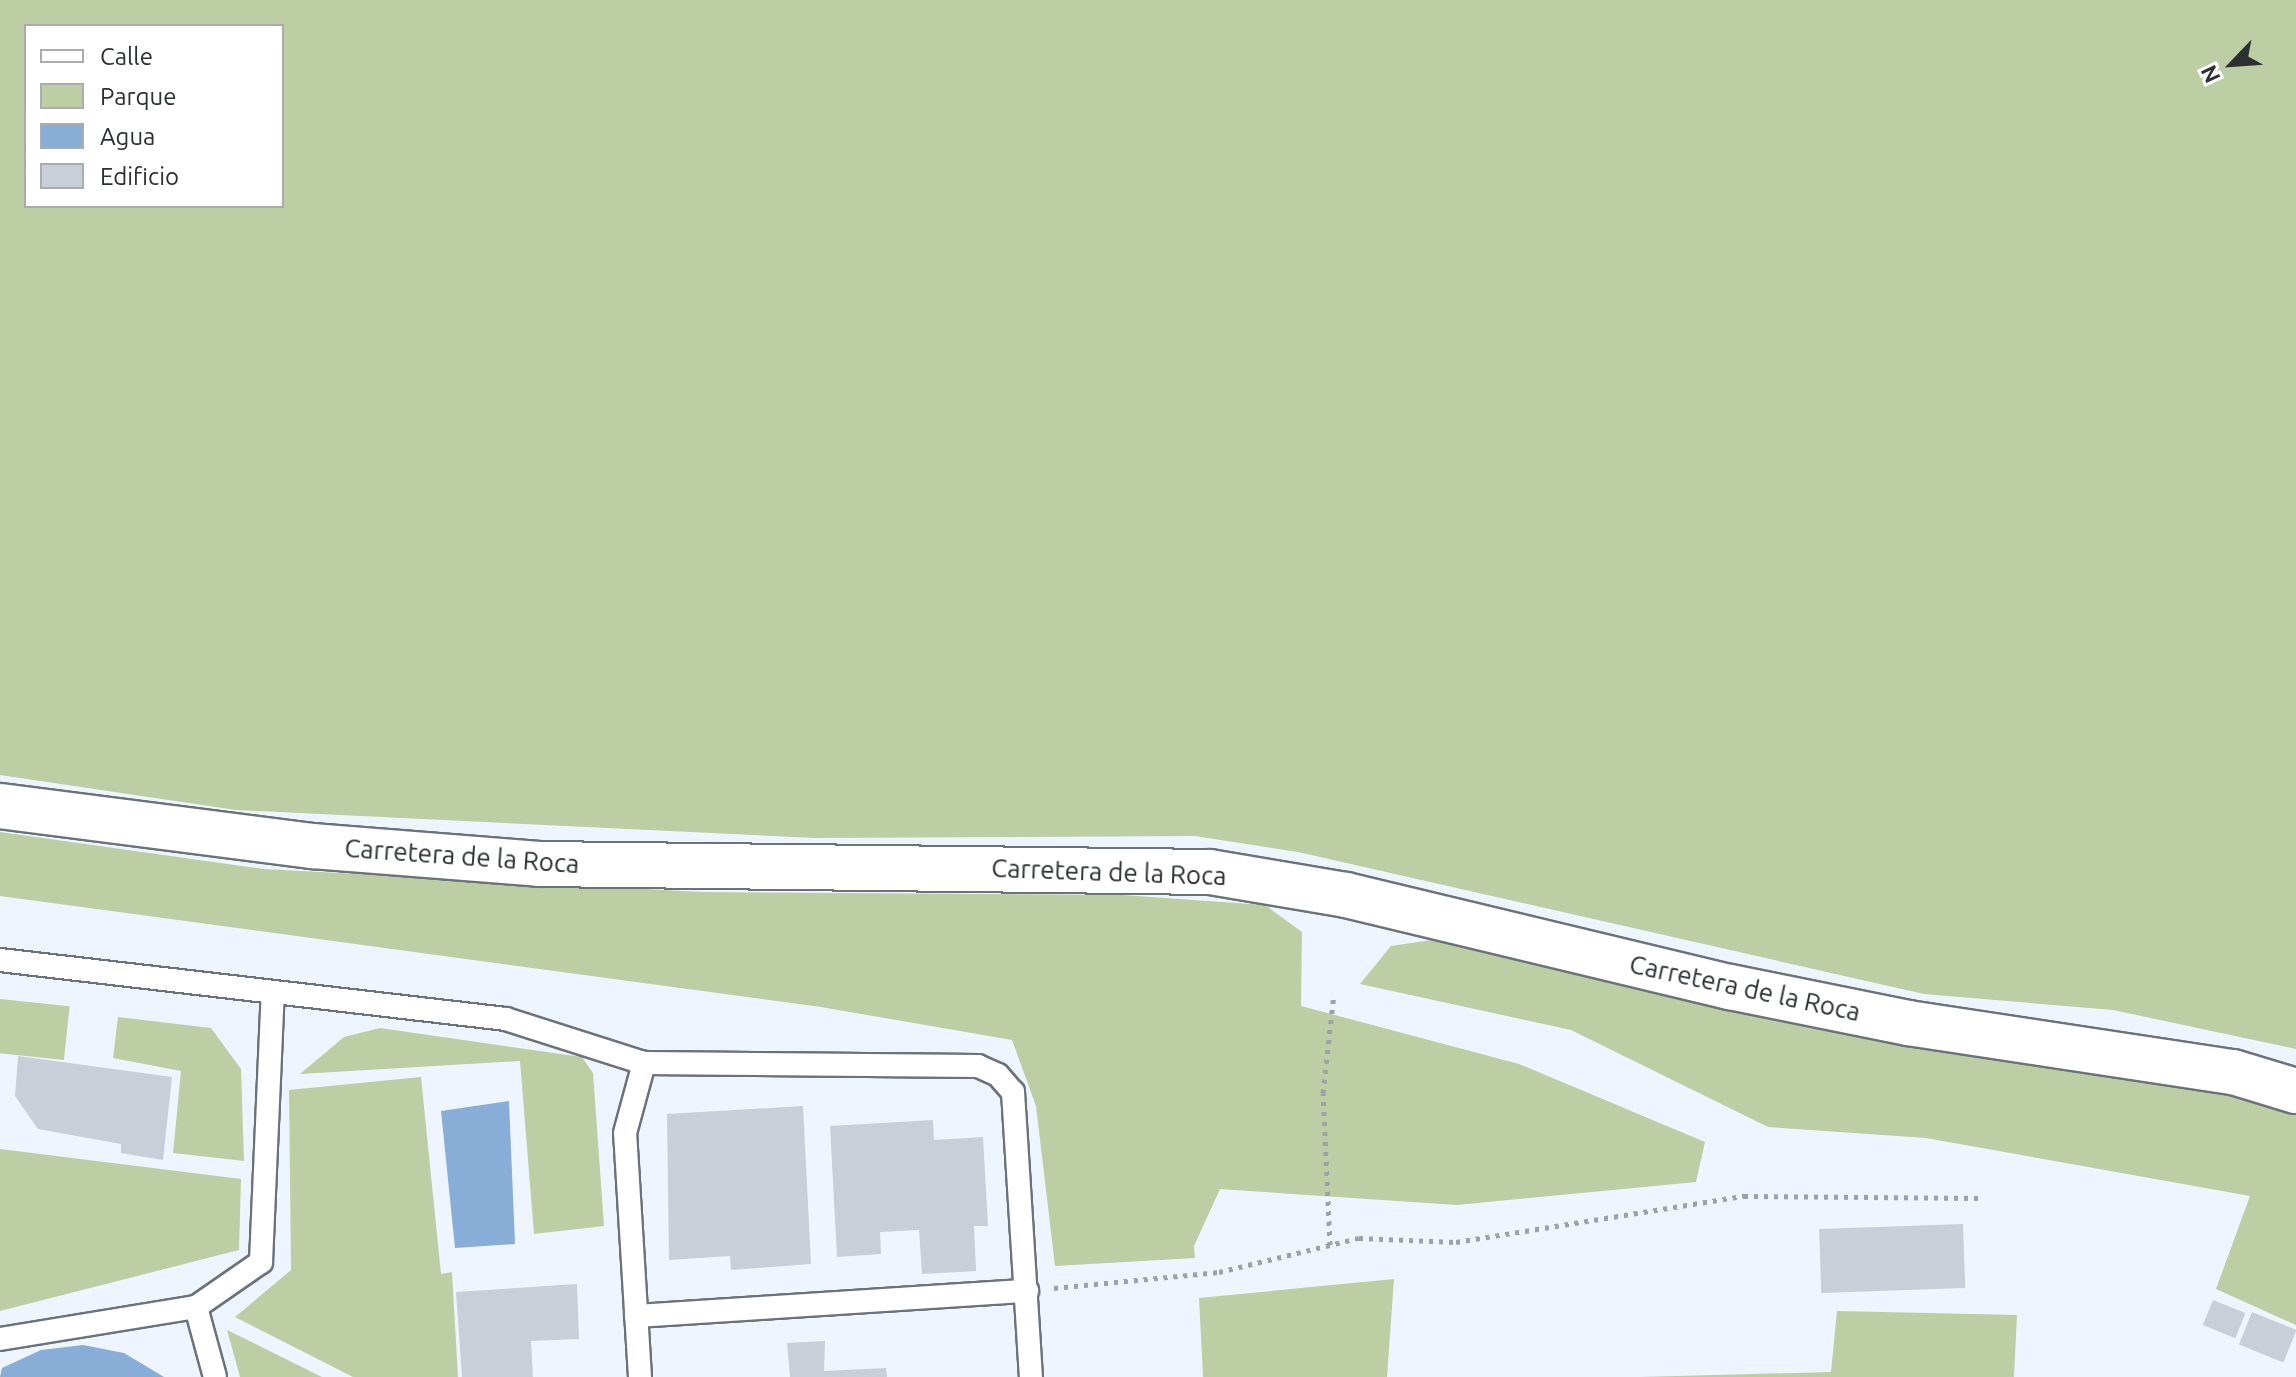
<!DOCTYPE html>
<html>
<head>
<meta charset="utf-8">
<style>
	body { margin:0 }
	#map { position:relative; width:2296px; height:1377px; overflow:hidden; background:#eef5fe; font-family:Ubuntu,sans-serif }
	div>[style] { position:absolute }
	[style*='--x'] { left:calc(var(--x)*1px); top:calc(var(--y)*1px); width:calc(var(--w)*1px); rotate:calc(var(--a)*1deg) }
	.green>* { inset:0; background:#bdcda4; transform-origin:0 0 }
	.water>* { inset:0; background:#88add6 }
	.building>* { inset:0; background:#c8cfd8; transform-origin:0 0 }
	.path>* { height:5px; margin-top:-2.5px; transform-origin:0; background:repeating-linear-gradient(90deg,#9da2a8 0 4px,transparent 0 10px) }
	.roads { filter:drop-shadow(2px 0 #6c727a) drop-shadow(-2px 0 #6c727a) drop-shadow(0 2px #6c727a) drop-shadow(0 -2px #6c727a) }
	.lane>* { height:22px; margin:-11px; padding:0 11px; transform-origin:11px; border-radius:11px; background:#fff }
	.secondary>* { height:44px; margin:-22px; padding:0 22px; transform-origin:22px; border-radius:22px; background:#fff }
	span { translate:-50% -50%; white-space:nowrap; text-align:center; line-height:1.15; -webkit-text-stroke:8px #fff; paint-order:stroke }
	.street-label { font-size:26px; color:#2d3033 }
	.legend { position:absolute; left:24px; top:24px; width:260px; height:184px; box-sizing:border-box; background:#fff; border:2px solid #abacad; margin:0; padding:10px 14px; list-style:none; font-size:24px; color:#2d3033 }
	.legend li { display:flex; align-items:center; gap:16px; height:40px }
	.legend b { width:40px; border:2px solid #abacad }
	.north { position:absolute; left:2192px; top:24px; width:80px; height:80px; -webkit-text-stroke:6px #fff; paint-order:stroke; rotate:245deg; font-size:22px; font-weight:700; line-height:32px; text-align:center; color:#2d3033 }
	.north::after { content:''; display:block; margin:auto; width:28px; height:36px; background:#2d3033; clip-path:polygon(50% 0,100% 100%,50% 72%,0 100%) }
</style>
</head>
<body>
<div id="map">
	<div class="green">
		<i style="clip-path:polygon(evenodd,0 0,2296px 0,2296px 1049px,2113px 1010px,1924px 994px,1298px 852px,1195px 836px,815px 838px,236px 810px,0 775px,0 0,26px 26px,282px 26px,282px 206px,26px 206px,26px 26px)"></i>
		<i style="clip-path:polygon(0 832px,264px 869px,702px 892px,1122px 895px,1265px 905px,1302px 932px,1301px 1006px,1519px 1064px,1705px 1142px,1696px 1182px,1457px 1205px,1220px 1189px,1194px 1246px,1195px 1258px,1055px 1266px,1036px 1106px,1012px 1040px,821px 1007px,0 896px)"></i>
		<i style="clip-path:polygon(1445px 938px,1875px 1041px,2232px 1091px,2296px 1115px,2296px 1325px,2216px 1289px,2250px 1196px,1926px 1138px,1768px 1127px,1571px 1030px,1360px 984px,1391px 946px)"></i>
		<i style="left:0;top:999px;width:70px;height:54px;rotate:6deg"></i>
		<i style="clip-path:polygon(118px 1017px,211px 1028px,241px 1069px,244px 1161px,173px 1153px,181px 1071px,113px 1058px)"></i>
		<i style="clip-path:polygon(380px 1028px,582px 1057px,593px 1073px,604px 1226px,534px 1234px,520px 1061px,300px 1074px,344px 1037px)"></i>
		<i style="clip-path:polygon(421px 1077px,441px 1274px,452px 1272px,458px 1377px,353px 1377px,235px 1317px,291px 1270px,289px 1090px)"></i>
		<i style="clip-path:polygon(0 1149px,241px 1179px,239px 1250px,0 1311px)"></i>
		<i style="clip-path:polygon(1394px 1279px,1387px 1377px,1203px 1377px,1199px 1298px)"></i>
		<i style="clip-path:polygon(1837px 1311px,2017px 1315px,2014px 1377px,1639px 1377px,1831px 1372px)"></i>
		<i style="clip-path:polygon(227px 1330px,322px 1377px,240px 1377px)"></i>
	</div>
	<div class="water">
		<i style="clip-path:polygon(509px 1101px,515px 1244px,455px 1248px,441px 1111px)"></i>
		<i style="clip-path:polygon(83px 1345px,124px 1353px,164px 1377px,0 1377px,2px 1368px,41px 1350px)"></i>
	</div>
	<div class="building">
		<i style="clip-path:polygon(18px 1056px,172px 1077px,163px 1160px,121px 1153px,121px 1144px,38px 1129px,15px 1096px)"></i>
		<i style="clip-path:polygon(803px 1106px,811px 1264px,731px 1270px,730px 1256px,669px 1260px,667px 1114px)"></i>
		<i style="clip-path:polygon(933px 1120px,934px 1140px,983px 1137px,988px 1226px,974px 1226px,976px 1271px,922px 1274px,919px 1230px,880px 1232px,881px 1254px,837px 1257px,830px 1126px)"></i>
		<i style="left:1963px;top:1224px;width:64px;height:144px;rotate:88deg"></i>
		<i style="clip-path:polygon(577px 1284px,579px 1339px,531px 1341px,533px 1377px,462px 1377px,456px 1292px)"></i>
		<i style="left:2213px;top:1300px;width:35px;height:27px;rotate:22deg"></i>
		<i style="left:2252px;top:1312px;width:48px;height:35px;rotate:22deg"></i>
		<i style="clip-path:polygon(825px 1341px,824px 1371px,886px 1368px,887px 1377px,790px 1377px,787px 1343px)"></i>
	</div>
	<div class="path">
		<i style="--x:1330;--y:1245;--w:152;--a:-92.6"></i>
		<i style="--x:1323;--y:1093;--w:100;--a:-83.7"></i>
		<i style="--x:1054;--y:1288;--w:166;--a:-5.5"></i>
		<i style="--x:1219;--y:1272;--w:144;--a:-13.7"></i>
		<i style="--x:1359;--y:1238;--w:97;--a:2.4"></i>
		<i style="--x:1456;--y:1242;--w:292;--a:-9.1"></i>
		<i style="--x:1744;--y:1196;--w:237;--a:0.5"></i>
	</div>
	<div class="roads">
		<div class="lane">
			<i style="--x:0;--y:960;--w:509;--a:6.65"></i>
			<i style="--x:506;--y:1019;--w:145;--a:17.7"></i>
			<i style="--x:644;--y:1063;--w:334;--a:0.5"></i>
			<i style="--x:978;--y:1066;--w:22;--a:24"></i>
			<i style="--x:998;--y:1075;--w:23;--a:49"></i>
			<i style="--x:1013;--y:1092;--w:286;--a:86.4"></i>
			<i style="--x:636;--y:1316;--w:392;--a:-3.7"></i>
			<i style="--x:0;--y:1339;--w:199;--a:-9.3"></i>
			<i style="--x:215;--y:1377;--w:73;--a:-105.2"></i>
			<i style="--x:196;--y:1307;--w:79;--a:-34.7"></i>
			<i style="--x:261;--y:1262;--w:270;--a:-87.5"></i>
			<i style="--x:640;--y:1377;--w:244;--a:-93.5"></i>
			<i style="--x:625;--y:1133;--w:73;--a:-74.8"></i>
		</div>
		<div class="secondary">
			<i style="--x:0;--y:806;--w:315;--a:7.3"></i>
			<i style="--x:312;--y:846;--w:228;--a:4.5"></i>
			<i style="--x:539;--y:864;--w:671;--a:0.68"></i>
			<i style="--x:1210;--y:872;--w:138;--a:9.6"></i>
			<i style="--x:1346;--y:895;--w:395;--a:13.5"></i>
			<i style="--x:1730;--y:987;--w:182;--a:11.4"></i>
			<i style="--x:1908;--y:1023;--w:329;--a:8.6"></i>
			<i style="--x:2233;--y:1072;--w:66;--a:16.8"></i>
		</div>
	</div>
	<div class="street-label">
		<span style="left:462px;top:856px;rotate:4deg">Carretera de la Roca</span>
		<span style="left:1109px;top:872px;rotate:2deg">Carretera de la Roca</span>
		<span style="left:1745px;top:988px;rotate:12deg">Carretera de la Roca</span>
	</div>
	<ul class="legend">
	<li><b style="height:10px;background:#fff"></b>Calle</li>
	<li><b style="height:22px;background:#bdcda4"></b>Parque</li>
	<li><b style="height:22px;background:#88add6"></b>Agua</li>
	<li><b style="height:22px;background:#c8cfd8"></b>Edificio</li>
	</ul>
	<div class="north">N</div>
</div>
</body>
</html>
